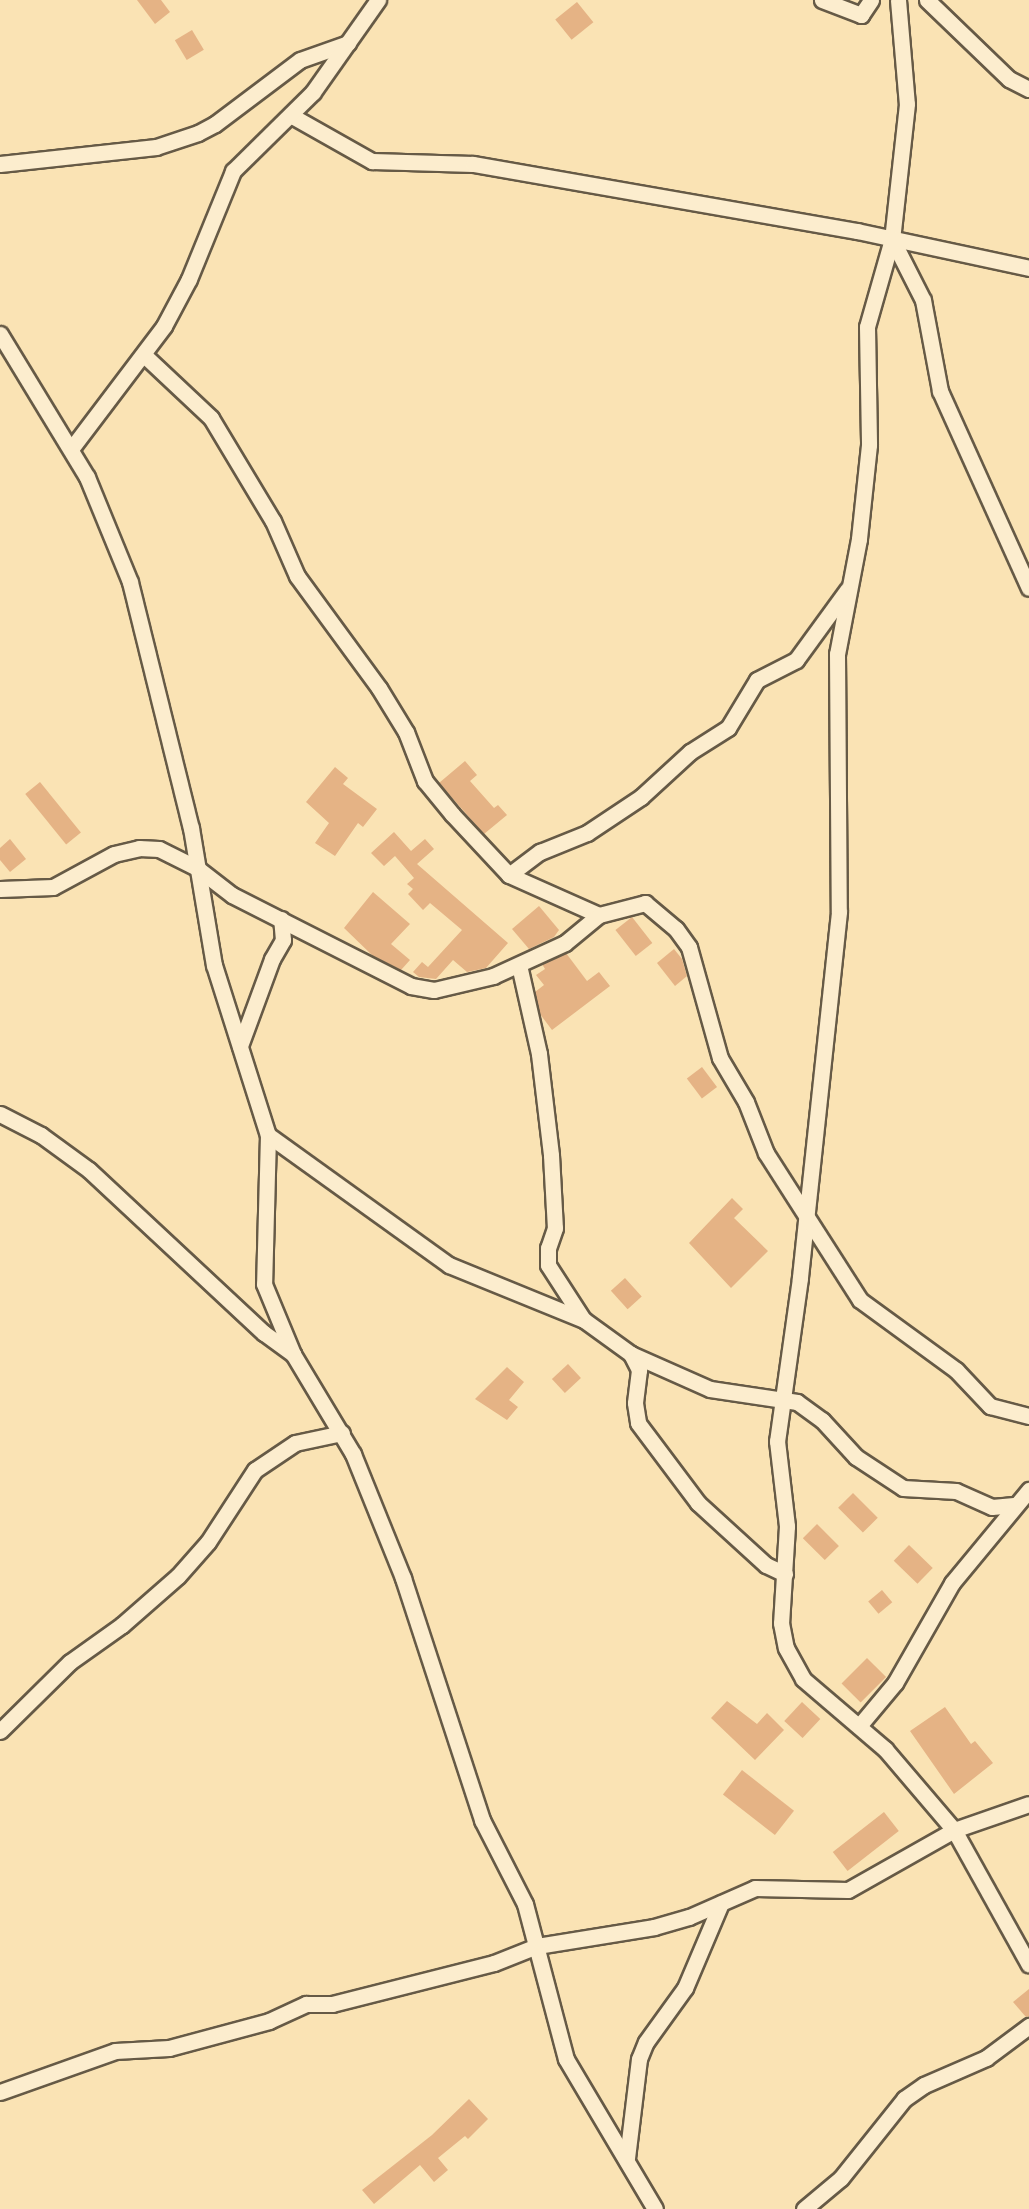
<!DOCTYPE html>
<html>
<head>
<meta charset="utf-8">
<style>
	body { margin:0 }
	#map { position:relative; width:1029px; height:2209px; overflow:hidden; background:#fae3b4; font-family:Alegreya,serif }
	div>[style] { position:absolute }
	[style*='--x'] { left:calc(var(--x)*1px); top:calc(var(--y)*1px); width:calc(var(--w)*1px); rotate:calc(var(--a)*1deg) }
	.building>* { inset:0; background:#e5b385; transform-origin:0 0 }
	.roads { filter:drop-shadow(2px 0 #665a46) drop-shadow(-2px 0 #665a46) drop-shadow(0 2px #665a46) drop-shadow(0 -2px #665a46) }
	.minor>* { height:15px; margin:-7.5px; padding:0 7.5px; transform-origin:7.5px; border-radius:7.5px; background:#fcedce }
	span { translate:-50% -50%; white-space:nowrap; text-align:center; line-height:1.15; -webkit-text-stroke:5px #fcedce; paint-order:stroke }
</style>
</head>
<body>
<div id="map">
	<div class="building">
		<i style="clip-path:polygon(137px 0,161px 0,170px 12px,155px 24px)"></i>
		<i style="left:577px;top:2px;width:26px;height:28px;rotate:51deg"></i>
		<i style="left:192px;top:30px;width:23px;height:20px;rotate:59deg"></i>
		<i style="clip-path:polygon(465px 761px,477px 775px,470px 781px,494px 808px,498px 805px,507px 815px,484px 834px,439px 783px)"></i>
		<i style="clip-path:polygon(335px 767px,348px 778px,343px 784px,377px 809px,363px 827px,358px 823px,335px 856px,315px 843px,329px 823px,306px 802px)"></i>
		<i style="left:40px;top:782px;width:65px;height:19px;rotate:51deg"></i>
		<i style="clip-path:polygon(394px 832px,411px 851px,425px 839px,434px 849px,417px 864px,508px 943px,486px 968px,467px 972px,453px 960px,436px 979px,419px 977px,413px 972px,422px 962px,428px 967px,462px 930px,430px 903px,423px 910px,408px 894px,413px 889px,407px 884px,414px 878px,395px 856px,384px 866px,371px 853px)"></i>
		<i style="clip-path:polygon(10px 839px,26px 859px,10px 872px,0 860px,0 848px)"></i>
		<i style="clip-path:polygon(373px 892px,410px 924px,391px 944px,410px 960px,401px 970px,373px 956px,344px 928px)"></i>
		<i style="clip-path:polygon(539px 906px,559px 930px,554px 937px,529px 949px,512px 929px)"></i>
		<i style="left:632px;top:917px;width:33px;height:21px;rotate:52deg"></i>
		<i style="clip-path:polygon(674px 949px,682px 959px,687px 976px,675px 986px,657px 963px)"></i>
		<i style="clip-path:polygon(566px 953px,587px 981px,599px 972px,610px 986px,552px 1030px,540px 1014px,535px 992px,544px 985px,536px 975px,545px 969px,542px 964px)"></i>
		<i style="left:702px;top:1067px;width:25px;height:19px;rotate:53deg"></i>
		<i style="clip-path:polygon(732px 1198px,743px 1209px,734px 1218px,768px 1251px,731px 1288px,689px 1243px)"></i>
		<i style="left:625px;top:1278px;width:25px;height:19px;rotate:48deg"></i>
		<i style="left:568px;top:1364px;width:19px;height:22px;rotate:47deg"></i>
		<i style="clip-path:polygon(507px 1367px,524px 1382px,509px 1400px,518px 1407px,507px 1420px,475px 1399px)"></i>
		<i style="left:853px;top:1493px;width:35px;height:21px;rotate:45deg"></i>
		<i style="left:817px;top:1524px;width:31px;height:20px;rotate:45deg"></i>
		<i style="left:909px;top:1545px;width:33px;height:22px;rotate:44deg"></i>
		<i style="left:882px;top:1590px;width:16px;height:18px;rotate:50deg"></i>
		<i style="left:867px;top:1658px;width:27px;height:36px;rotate:45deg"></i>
		<i style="clip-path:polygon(727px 1701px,757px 1724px,767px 1713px,784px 1730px,755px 1760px,711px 1718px)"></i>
		<i style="left:802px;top:1702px;width:25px;height:26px;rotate:43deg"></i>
		<i style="clip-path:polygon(945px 1707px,971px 1744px,975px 1741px,993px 1763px,954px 1794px,910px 1731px)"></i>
		<i style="left:742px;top:1770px;width:66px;height:31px;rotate:38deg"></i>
		<i style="left:884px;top:1812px;width:24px;height:65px;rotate:52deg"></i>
		<i style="clip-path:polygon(1029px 1989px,1029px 2016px,1026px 2017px,1013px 2002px)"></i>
		<i style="clip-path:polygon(469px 2099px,488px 2119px,468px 2139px,465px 2136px,438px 2158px,448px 2170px,434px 2182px,420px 2165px,374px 2204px,362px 2190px,432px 2135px)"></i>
	</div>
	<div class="roads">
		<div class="minor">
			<i style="--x:822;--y:0;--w:42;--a:21"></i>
			<i style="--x:861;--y:15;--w:18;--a:-56"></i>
			<i style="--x:898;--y:0;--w:104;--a:85.1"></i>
			<i style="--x:907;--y:104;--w:136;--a:96.3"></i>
			<i style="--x:892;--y:239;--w:68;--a:63.1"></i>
			<i style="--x:923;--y:300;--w:93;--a:79.4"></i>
			<i style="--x:940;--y:391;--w:216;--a:65.7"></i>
			<i style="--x:927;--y:0;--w:114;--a:43.9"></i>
			<i style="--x:1009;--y:79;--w:22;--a:27"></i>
			<i style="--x:292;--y:116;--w:92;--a:29.4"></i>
			<i style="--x:372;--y:161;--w:101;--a:1.7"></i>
			<i style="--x:473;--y:164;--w:390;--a:9.9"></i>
			<i style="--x:857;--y:231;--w:176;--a:12.1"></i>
			<i style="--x:0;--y:164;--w:157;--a:-6.2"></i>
			<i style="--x:156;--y:147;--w:44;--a:-18.4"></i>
			<i style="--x:198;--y:133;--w:19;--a:-28"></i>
			<i style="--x:215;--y:124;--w:106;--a:-37"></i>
			<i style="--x:300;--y:60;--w:51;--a:-19.5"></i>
			<i style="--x:892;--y:239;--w:91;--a:105.9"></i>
			<i style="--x:867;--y:327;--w:118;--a:89"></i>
			<i style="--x:869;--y:445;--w:95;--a:96.1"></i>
			<i style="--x:859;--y:539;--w:117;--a:100.8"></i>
			<i style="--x:837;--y:654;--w:258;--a:89.6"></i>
			<i style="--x:839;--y:912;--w:368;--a:96.1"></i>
			<i style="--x:800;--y:1278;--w:165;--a:98"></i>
			<i style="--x:777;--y:1441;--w:86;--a:83.3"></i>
			<i style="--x:787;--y:1526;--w:97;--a:93.5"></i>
			<i style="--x:781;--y:1623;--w:25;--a:79"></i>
			<i style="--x:786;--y:1648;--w:35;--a:61"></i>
			<i style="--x:803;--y:1679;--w:108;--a:40.5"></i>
			<i style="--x:885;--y:1749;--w:106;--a:49.6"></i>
			<i style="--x:954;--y:1830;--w:154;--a:60.9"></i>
			<i style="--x:0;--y:334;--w:167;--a:58.7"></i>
			<i style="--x:87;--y:477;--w:113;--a:67.7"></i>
			<i style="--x:130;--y:582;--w:253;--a:76.1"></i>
			<i style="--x:191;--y:828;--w:139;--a:80.5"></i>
			<i style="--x:214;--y:965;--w:178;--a:72.4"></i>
			<i style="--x:268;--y:1135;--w:149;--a:91.5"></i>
			<i style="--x:264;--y:1284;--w:76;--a:67.5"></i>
			<i style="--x:293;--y:1354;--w:117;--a:59"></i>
			<i style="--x:353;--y:1454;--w:134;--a:68"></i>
			<i style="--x:403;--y:1578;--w:255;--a:71.9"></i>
			<i style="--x:482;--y:1820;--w:94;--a:62.9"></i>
			<i style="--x:525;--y:1904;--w:160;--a:75.2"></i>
			<i style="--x:566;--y:2059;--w:174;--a:59.3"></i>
			<i style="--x:144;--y:355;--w:92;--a:43.2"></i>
			<i style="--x:211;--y:418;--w:120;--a:59"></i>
			<i style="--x:273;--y:521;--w:60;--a:66.4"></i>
			<i style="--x:297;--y:576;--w:139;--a:53.8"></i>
			<i style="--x:379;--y:688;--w:52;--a:58.5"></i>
			<i style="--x:406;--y:732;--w:53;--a:68.8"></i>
			<i style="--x:425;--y:781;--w:43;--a:50.7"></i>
			<i style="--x:452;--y:814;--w:83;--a:46.9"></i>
			<i style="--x:509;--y:875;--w:98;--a:24"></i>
			<i style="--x:71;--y:449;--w:154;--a:-52.9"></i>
			<i style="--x:164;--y:326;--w:53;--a:-62"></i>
			<i style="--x:189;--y:279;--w:117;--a:-67.8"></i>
			<i style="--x:233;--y:171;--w:112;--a:-44.6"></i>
			<i style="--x:313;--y:92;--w:113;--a:-54.8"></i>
			<i style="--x:509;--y:875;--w:39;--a:-37"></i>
			<i style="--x:540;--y:852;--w:51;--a:-22"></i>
			<i style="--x:587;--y:833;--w:65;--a:-33.7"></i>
			<i style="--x:641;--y:797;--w:67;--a:-42.6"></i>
			<i style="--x:690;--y:752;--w:45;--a:-32.3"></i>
			<i style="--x:728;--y:728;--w:56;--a:-58.9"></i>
			<i style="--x:757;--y:680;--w:44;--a:-27.1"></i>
			<i style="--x:796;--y:660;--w:87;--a:-53.9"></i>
			<i style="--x:0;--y:889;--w:53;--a:-2.2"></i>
			<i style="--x:53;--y:887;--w:69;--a:-28.4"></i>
			<i style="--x:114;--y:854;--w:26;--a:-13"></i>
			<i style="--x:139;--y:848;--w:20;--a:3"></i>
			<i style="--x:159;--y:849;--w:42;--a:26.6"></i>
			<i style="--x:197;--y:868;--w:44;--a:37.6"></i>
			<i style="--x:232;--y:895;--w:201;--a:26.9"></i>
			<i style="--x:411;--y:986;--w:23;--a:10"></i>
			<i style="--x:434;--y:990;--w:61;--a:-13.3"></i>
			<i style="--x:493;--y:976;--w:79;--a:-24.6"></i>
			<i style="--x:565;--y:943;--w:44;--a:-39.5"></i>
			<i style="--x:599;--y:915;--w:48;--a:-14.6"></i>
			<i style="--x:645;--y:903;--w:40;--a:40"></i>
			<i style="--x:676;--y:929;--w:22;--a:54"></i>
			<i style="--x:689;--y:947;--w:115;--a:74.4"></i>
			<i style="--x:720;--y:1058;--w:51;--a:59.4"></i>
			<i style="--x:746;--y:1102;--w:55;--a:68.6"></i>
			<i style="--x:766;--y:1153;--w:174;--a:57.4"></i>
			<i style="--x:860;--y:1300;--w:119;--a:36.1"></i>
			<i style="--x:956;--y:1370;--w:50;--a:46.6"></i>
			<i style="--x:990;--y:1406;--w:40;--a:14.4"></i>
			<i style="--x:519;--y:965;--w:91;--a:77.3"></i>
			<i style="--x:539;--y:1054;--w:102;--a:83.2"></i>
			<i style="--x:551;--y:1155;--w:73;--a:86.9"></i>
			<i style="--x:555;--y:1228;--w:21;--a:109"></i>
			<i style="--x:548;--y:1248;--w:17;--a:90"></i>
			<i style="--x:548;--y:1265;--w:64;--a:57.1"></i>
			<i style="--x:240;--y:1046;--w:93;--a:-69.8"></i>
			<i style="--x:272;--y:959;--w:22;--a:-60"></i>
			<i style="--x:283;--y:940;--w:21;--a:-95"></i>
			<i style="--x:0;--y:1114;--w:46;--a:27.1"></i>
			<i style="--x:41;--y:1135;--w:59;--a:36.1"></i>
			<i style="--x:89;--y:1170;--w:239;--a:43"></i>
			<i style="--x:264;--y:1333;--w:36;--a:36"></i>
			<i style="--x:268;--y:1135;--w:223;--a:35.7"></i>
			<i style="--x:449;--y:1265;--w:146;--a:22.2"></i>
			<i style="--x:584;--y:1320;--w:58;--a:35.9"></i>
			<i style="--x:631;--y:1354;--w:86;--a:23.9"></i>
			<i style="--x:710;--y:1389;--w:88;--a:8.5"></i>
			<i style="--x:797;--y:1402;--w:31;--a:36"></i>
			<i style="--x:822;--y:1420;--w:50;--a:47.4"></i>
			<i style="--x:856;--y:1457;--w:56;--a:33.4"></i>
			<i style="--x:903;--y:1488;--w:53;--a:3.2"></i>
			<i style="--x:956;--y:1491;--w:39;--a:24"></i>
			<i style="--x:992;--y:1507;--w:22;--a:-5"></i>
			<i style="--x:631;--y:1354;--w:18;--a:63"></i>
			<i style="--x:639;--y:1370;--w:33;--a:97"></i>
			<i style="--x:635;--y:1403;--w:20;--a:81"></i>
			<i style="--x:638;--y:1423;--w:100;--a:53.1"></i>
			<i style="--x:698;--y:1503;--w:92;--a:42.4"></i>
			<i style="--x:766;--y:1565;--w:21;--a:25"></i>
			<i style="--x:859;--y:1726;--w:56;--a:-50.1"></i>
			<i style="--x:895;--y:1683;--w:115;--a:-60.3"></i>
			<i style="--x:952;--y:1583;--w:121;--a:-50.4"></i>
			<i style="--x:0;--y:1731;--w:98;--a:-44.6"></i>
			<i style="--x:70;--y:1662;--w:64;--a:-35.4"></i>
			<i style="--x:122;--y:1625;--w:74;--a:-41.2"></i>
			<i style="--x:178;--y:1576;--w:45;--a:-48.6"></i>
			<i style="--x:208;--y:1542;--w:86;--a:-56.9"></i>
			<i style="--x:255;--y:1470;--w:48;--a:-34"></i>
			<i style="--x:295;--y:1443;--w:48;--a:-12"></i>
			<i style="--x:0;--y:2092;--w:122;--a:-19.6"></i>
			<i style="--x:115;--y:2051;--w:54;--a:-3.2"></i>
			<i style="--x:169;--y:2048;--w:104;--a:-15.1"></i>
			<i style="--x:269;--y:2021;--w:41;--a:-24.7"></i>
			<i style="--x:306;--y:2004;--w:26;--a:0"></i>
			<i style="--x:332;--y:2004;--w:167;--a:-14.2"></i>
			<i style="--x:494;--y:1963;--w:46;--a:-21.6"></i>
			<i style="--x:537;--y:1946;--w:119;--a:-9.2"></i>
			<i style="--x:654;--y:1927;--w:36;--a:-16"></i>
			<i style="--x:689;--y:1917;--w:72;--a:-23.7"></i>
			<i style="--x:755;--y:1888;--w:93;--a:1.2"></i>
			<i style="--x:848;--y:1890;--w:122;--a:-29.5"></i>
			<i style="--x:954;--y:1830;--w:79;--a:-19.1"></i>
			<i style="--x:627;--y:2158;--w:100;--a:-83.1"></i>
			<i style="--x:639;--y:2059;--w:18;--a:-68"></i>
			<i style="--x:646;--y:2042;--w:67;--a:-54.2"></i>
			<i style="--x:685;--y:1988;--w:92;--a:-67"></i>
			<i style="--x:804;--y:2209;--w:48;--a:-40"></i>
			<i style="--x:841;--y:2178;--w:101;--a:-51.4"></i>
			<i style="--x:904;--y:2099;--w:24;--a:-35"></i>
			<i style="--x:924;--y:2085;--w:68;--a:-23.5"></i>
			<i style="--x:986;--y:2058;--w:54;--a:-36.7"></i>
		</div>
	</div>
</div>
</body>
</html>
